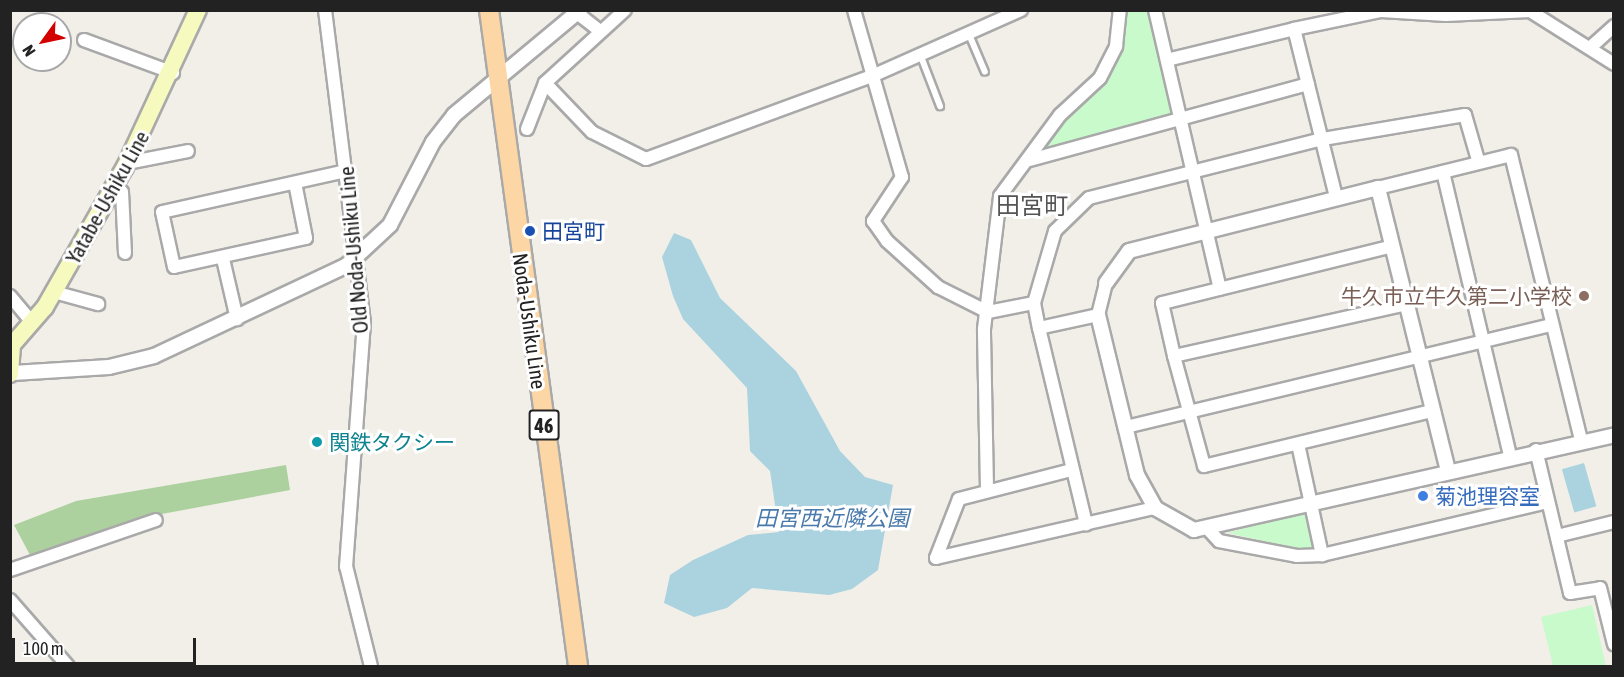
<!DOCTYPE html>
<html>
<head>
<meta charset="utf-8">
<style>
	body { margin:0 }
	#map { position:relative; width:1624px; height:677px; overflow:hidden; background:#f2efe9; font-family:"Asap Condensed","Noto Sans JP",sans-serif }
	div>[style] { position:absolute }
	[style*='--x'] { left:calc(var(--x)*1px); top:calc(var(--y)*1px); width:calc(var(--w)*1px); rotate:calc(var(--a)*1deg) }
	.forest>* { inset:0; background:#add19e }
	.park>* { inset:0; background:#c8facc }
	.water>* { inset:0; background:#aad3df; transform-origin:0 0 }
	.roads { filter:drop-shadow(2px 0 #a9a9a9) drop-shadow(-2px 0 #a9a9a9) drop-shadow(0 2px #a9a9a9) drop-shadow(0 -2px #a9a9a9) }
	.service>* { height:6px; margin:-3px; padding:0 3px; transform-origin:3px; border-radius:3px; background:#fff }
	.minor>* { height:12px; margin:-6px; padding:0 6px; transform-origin:6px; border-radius:6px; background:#fff }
	.tertiary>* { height:14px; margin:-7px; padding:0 7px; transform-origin:7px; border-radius:7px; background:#fff }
	.secondary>* { height:16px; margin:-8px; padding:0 8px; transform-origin:8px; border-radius:8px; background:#f7fabf }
	.primary>* { height:18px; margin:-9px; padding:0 9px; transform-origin:9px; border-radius:9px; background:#fcd6a4 }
	.dots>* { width:16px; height:16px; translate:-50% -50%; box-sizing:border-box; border:3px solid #fff; border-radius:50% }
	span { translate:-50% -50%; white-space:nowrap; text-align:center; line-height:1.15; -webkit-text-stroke:6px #fff; paint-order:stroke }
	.shield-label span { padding:2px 4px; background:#fff; border:2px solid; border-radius:4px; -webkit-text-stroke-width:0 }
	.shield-label { font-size:20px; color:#222; font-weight:700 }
	.street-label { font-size:21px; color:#222 }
	.transit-label { font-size:21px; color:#164399 }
	.left { translate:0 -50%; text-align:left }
	.education-label { font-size:21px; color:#785e54 }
	.right { translate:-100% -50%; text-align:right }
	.culture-label { font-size:21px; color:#0d838f }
	.shop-label { font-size:21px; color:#366cbe }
	.water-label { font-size:22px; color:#4a7aab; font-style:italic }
	.quarter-label { font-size:24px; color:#555 }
	.frame { position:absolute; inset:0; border:12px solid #222; pointer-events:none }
	.north { position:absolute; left:12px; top:12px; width:60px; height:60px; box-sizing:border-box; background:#fff; border:2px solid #a7a7a7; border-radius:50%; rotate:237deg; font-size:16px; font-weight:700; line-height:24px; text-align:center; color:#222 }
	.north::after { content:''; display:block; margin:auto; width:21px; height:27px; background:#d40000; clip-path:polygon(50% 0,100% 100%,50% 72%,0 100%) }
	.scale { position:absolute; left:12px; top:638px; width:184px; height:27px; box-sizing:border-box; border:3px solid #222; border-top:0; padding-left:8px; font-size:18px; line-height:21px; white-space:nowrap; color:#222; -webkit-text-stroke:4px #fff; paint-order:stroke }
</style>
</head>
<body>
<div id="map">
	<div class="forest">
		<i style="clip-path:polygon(286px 465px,290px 490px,146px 517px,31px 557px,14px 525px,76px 501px)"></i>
	</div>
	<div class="park">
		<i style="clip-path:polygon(1120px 11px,1155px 11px,1181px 117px,1030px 160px,1060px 115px,1100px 78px,1116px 46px)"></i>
		<i style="clip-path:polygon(1302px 511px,1310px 513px,1317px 546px,1310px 551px,1228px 533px)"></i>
		<i style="clip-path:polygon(1592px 605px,1606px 666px,1553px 666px,1541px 617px)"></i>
	</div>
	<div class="water">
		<i style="clip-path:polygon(674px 233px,691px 240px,720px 298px,796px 371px,840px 451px,865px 477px,893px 485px,878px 570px,852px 589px,829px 595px,752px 588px,727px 608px,694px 617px,664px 603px,670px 575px,693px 560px,748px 535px,779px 532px,770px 471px,750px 451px,747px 388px,683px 319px,673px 296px,662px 257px)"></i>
		<i style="left:1584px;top:463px;width:45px;height:23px;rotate:74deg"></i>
	</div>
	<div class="roads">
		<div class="service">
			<i style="--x:968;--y:32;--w:43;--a:67"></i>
			<i style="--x:920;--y:54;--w:56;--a:69"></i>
		</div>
		<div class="minor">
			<i style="--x:325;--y:10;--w:314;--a:82.9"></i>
			<i style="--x:364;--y:322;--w:245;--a:94.2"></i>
			<i style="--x:346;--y:566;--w:103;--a:76"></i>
			<i style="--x:854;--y:10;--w:174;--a:74"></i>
			<i style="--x:902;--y:177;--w:53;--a:123.4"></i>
			<i style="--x:873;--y:221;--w:24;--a:55"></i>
			<i style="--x:887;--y:241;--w:69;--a:42"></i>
			<i style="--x:938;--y:287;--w:56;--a:26.6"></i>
			<i style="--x:988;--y:312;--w:47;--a:-11.1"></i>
			<i style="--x:1034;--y:303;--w:25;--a:79"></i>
			<i style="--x:1039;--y:328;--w:60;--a:-12.4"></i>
			<i style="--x:1098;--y:315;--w:33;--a:-76"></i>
			<i style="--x:1155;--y:10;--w:286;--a:76.9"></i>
			<i style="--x:577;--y:13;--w:29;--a:38"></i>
			<i style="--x:84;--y:40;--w:95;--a:20.3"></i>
			<i style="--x:1592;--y:46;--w:30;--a:-42"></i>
			<i style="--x:1167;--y:60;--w:131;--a:-13.7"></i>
			<i style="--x:545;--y:83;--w:68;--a:46.2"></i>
			<i style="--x:592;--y:132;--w:60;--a:26.6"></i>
			<i style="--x:646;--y:159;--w:241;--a:-20.2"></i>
			<i style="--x:872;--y:76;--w:163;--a:-23.9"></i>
			<i style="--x:527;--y:129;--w:49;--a:-68.6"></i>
			<i style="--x:545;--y:83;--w:108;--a:-42.4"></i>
			<i style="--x:1030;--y:160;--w:288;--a:-15.3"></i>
			<i style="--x:127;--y:163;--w:62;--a:-11.1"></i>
			<i style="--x:1443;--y:172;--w:292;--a:76.7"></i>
			<i style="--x:295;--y:183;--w:56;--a:78.7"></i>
			<i style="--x:306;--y:238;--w:135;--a:167.6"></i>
			<i style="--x:174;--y:267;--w:56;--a:-102.3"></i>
			<i style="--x:162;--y:212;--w:189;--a:-12.6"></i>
			<i style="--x:114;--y:187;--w:9;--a:32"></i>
			<i style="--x:122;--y:192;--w:61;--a:87.2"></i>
			<i style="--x:1378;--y:188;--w:137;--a:-13.9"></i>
			<i style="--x:1511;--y:155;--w:293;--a:76.2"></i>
			<i style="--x:1336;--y:197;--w:173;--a:-104"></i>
			<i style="--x:1294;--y:29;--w:89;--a:-11.7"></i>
			<i style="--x:1381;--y:11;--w:65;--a:3.5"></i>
			<i style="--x:1446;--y:15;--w:84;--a:-2.7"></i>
			<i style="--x:1530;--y:11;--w:99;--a:32.2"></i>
			<i style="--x:1393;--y:246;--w:238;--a:166.1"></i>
			<i style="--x:1162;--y:303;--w:54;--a:77.2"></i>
			<i style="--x:1174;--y:356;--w:114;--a:74.7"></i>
			<i style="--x:1204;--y:466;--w:235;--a:-13.6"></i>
			<i style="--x:223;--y:259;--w:62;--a:76.9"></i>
			<i style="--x:54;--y:292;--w:46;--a:15.3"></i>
			<i style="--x:10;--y:296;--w:34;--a:50"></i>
			<i style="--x:1034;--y:303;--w:75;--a:-73.7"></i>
			<i style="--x:1055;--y:231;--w:47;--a:-44.1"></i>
			<i style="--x:1089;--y:198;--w:241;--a:-14.2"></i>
			<i style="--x:1323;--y:139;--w:144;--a:-9.6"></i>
			<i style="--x:1465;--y:115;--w:47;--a:73.9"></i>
			<i style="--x:1039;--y:328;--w:202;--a:76.5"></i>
			<i style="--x:1174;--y:356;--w:238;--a:-12.6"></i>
			<i style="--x:1126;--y:427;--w:437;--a:-13.5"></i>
			<i style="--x:1298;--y:444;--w:114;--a:77.8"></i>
			<i style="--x:1322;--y:555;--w:232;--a:-13.2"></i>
			<i style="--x:1536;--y:450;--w:147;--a:76.6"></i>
			<i style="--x:1570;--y:593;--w:30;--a:-9"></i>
			<i style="--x:1600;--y:588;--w:58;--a:76"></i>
			<i style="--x:987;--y:489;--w:160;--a:-91.1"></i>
			<i style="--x:984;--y:329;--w:134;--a:-83.1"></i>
			<i style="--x:1000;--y:196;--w:101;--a:-53.5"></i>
			<i style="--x:1060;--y:115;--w:54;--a:-42.8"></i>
			<i style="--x:1100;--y:78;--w:36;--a:-63"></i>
			<i style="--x:1116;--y:46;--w:36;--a:-84"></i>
			<i style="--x:1206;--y:527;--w:19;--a:47"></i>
			<i style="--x:1219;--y:541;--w:79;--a:10.9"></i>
			<i style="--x:1297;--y:556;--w:25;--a:-2"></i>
			<i style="--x:1557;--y:536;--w:59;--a:-13.8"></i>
			<i style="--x:936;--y:558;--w:225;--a:-12.9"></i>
			<i style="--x:936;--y:558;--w:63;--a:-68.7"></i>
			<i style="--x:959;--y:499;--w:116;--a:-14.5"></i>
			<i style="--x:10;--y:570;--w:154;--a:-18.9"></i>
			<i style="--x:10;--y:600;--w:88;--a:48.7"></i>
		</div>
		<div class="tertiary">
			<i style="--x:1106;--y:283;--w:39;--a:-54"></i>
			<i style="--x:1129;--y:251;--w:257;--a:-14.2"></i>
			<i style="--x:1378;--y:188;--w:291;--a:76.1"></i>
			<i style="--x:1098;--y:315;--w:165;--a:76.3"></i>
			<i style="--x:1137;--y:475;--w:38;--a:61"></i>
			<i style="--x:1155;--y:508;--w:45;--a:29.4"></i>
			<i style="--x:1194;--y:530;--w:431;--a:-12.7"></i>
			<i style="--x:13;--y:373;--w:96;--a:-3.6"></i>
			<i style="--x:109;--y:367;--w:46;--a:-13.7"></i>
			<i style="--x:154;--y:356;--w:213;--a:-25.2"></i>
			<i style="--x:347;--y:265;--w:59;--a:-42.9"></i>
			<i style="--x:390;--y:225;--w:93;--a:-62.6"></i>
			<i style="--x:433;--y:142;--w:34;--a:-52"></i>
			<i style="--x:454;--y:115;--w:164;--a:-39.8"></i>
		</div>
		<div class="secondary">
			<i style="--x:10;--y:374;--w:29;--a:-86"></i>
			<i style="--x:12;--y:345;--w:50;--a:-49"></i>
			<i style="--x:45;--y:307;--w:161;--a:-60.3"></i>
			<i style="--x:125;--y:167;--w:173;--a:-65.1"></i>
		</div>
		<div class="primary">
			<i style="--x:489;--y:10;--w:662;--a:82.27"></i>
		</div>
	</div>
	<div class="dots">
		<i style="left:530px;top:231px;background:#1a4fb4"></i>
		<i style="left:1584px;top:296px;background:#8d6e63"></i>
		<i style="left:317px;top:442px;background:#0f9aa8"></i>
		<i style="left:1423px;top:496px;background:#3f7fe0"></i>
	</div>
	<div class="shield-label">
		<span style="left:544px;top:425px">46</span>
	</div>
	<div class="street-label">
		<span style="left:107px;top:197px;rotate:-61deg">Yatabe-Ushiku Line</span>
		<span style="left:353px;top:250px;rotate:-95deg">Old Noda-Ushiku Line</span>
		<span style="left:530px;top:321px;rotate:82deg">Noda-Ushiku Line</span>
	</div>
	<div class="transit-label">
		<span class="left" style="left:542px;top:231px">田宮町</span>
	</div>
	<div class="education-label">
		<span class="right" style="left:1572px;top:296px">牛久市立牛久第二小学校</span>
	</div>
	<div class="culture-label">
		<span class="left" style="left:329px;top:442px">関鉄タクシー</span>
	</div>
	<div class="shop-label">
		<span class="left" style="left:1435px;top:496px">菊池理容室</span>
	</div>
	<div class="water-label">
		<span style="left:832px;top:519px">田宮西近隣公園</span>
	</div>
	<div class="quarter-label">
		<span style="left:1032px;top:206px">田宮町</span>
	</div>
	<div class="frame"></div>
	<div class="north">N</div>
	<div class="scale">100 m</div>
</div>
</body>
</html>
